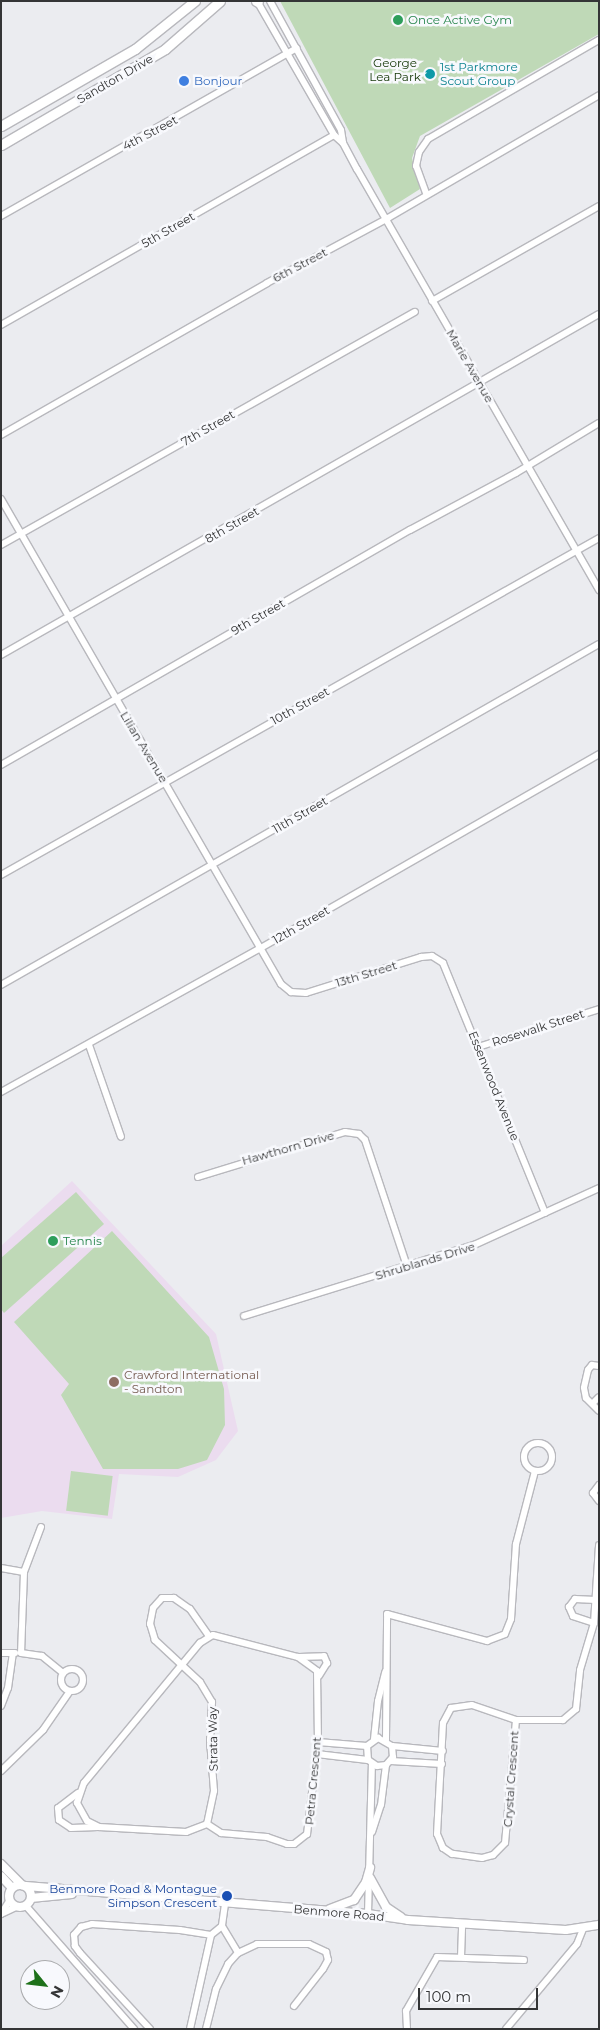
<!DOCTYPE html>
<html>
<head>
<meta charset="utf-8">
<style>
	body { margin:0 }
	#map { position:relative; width:600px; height:2030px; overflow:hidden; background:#ebecf0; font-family:Montserrat,sans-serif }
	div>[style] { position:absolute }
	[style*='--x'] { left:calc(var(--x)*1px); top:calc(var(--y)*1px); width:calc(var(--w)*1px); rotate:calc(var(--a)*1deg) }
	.education>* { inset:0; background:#ebdcef }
	.green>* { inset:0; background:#bfd9b7; transform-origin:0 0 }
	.roads { filter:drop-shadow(1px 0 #b8b8bd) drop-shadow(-1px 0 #b8b8bd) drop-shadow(0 1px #b8b8bd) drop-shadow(0 -1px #b8b8bd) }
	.minor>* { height:6px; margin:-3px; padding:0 3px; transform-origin:3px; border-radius:3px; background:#fff }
	.minor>.ring { margin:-3px; padding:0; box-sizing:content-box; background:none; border:6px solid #fff; border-radius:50% }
	.tertiary>* { height:8px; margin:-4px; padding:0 4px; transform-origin:4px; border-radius:4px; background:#fff }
	.tertiary>.ring { margin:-4px; padding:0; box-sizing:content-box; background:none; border:8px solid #fff; border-radius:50% }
	.secondary>* { height:9px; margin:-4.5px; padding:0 4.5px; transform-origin:4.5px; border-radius:4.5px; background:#fff }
	.dots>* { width:14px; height:14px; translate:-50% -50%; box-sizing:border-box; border:2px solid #f8f9fd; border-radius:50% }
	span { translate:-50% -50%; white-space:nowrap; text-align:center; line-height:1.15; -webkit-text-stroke:5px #f8f9fd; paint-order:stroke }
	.leisure-label { font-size:12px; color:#27864d }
	.left { translate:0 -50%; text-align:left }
	.park-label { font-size:12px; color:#123504 }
	.culture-label { font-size:12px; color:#0d838f }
	.street-label { font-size:12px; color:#343536 }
	.shop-label { font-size:12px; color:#366cbe }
	.education-label { font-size:12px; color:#785e54 }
	.transit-label { font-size:12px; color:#164399 }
	.right { translate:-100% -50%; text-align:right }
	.frame { position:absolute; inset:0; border:2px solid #343536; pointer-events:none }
	.north { position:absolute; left:20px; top:1960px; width:50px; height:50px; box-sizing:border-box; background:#f8f9fd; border:1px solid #aaabad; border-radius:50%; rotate:119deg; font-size:14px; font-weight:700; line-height:20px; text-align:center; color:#343536 }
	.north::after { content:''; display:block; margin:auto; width:18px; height:22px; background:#1e711a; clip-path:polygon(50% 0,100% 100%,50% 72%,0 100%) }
	.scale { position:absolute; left:418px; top:1988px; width:120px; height:22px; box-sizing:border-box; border:2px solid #343536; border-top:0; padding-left:6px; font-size:15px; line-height:18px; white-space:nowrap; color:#343536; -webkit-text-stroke:4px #f8f9fd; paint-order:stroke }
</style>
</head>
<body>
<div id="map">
	<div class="education">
		<i style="clip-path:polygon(72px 1181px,216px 1334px,238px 1431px,216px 1460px,178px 1477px,119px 1474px,112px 1519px,42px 1511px,1px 1518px,1px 1246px)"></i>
	</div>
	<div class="green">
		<i style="clip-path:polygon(280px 1px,599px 1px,599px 34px,420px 136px,412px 158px,420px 189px,390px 208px)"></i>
		<i style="clip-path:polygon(76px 1192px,104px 1224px,4px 1313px,1px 1309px,1px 1258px)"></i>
		<i style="clip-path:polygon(112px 1231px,209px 1337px,224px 1389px,225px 1425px,207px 1460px,178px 1469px,103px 1469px,61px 1395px,69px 1384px,14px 1322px)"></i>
		<i style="left:71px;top:1471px;width:42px;height:40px;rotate:7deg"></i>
	</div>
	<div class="roads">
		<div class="minor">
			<i style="--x:257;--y:1;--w:155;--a:60.1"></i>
			<i style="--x:334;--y:135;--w:12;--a:42"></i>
			<i style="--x:270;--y:1;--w:147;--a:61.2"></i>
			<i style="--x:341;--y:130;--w:13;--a:81"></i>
			<i style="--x:343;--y:143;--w:30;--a:62"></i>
			<i style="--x:357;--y:169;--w:486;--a:60.1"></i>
			<i style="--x:426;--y:193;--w:29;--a:-110"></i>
			<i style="--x:416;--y:166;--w:14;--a:-78"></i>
			<i style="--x:419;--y:152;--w:16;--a:-55"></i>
			<i style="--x:428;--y:139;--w:198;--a:-30.1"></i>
			<i style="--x:1;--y:216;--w:340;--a:-29.6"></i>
			<i style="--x:432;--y:301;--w:192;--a:-29.6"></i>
			<i style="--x:1;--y:325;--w:383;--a:-29.7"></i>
			<i style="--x:1;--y:435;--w:306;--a:-29.7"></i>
			<i style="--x:267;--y:283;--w:137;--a:-28.2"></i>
			<i style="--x:388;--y:218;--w:244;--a:-30.2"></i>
			<i style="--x:1;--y:499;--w:560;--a:60"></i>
			<i style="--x:281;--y:984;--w:13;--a:39"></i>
			<i style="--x:291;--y:992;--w:15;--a:4"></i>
			<i style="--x:306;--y:993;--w:121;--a:-17.4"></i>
			<i style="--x:421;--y:957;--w:11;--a:-5"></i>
			<i style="--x:432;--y:956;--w:13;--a:32"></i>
			<i style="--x:443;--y:963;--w:270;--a:67.8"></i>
			<i style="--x:1;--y:545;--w:475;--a:-29.4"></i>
			<i style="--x:1;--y:655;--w:688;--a:-29.69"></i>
			<i style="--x:1;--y:765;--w:472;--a:-29.9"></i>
			<i style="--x:410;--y:530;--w:120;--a:-28.3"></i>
			<i style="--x:516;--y:473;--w:97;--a:-31.1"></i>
			<i style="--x:1;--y:875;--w:686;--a:-29.4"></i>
			<i style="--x:1;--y:985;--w:688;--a:-29.69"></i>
			<i style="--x:89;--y:1045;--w:97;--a:70.8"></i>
			<i style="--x:478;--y:1047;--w:127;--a:-17.4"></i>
			<i style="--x:1;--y:1092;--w:295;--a:-29"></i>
			<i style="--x:259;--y:949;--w:392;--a:-29.8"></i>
			<i style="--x:198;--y:1177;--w:154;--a:-17"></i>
			<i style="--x:345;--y:1132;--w:14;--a:8"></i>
			<i style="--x:359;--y:1134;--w:8;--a:45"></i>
			<i style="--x:365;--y:1140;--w:133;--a:71.6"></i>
			<i style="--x:244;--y:1316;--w:241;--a:-17.2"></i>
			<i style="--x:474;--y:1245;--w:137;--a:-24.5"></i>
			<i style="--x:599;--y:1366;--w:7;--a:-172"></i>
			<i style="--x:592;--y:1365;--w:6;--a:129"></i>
			<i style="--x:588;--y:1370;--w:18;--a:103"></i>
			<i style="--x:584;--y:1388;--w:10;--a:79"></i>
			<i style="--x:586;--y:1398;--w:18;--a:45"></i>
			<i style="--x:593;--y:1403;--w:8;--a:-45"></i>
			<i class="ring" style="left:524px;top:1443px;width:22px;height:22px"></i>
			<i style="--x:599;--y:1485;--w:10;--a:127"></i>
			<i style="--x:593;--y:1493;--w:10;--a:53"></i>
			<i style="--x:41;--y:1527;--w:48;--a:110.7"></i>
			<i style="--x:24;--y:1572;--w:81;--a:92.1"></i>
			<i style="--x:21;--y:1653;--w:21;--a:8"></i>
			<i style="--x:42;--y:1656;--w:27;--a:39"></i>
			<i style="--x:1;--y:1568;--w:23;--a:10"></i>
			<i style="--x:594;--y:1623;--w:22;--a:-162"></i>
			<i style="--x:573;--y:1616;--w:10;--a:-114"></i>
			<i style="--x:569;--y:1607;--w:10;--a:-53"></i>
			<i style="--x:575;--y:1599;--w:21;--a:3"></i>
			<i style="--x:213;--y:1635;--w:88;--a:14.5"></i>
			<i style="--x:298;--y:1657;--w:24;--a:36"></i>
			<i style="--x:317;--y:1671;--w:71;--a:89.2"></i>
			<i style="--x:318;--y:1742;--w:93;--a:96.8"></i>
			<i style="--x:307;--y:1834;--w:16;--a:142"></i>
			<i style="--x:294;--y:1844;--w:7;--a:180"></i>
			<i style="--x:287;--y:1844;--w:21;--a:-161"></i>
			<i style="--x:267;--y:1837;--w:46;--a:-175"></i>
			<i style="--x:221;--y:1833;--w:17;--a:-147"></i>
			<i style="--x:207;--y:1824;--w:22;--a:159"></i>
			<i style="--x:186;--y:1832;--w:87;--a:-176.7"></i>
			<i style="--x:99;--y:1827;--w:13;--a:-153"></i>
			<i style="--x:87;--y:1821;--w:21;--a:-119"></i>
			<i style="--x:77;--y:1803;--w:21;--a:-71"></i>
			<i style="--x:84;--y:1783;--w:182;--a:-50.4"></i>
			<i style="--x:200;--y:1643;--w:15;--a:-32"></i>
			<i style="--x:1;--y:1653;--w:14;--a:0"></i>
			<i style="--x:299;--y:1657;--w:25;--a:-2"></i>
			<i style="--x:324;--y:1656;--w:8;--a:67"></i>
			<i style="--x:327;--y:1663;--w:15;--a:122"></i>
			<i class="ring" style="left:61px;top:1669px;width:16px;height:16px"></i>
			<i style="--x:472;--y:1705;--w:46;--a:18.8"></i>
			<i style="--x:516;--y:1720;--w:123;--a:95.1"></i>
			<i style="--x:505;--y:1843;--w:17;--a:135"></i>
			<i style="--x:493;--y:1855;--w:11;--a:165"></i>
			<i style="--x:482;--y:1858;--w:30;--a:-172"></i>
			<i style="--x:452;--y:1854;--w:11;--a:-146"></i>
			<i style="--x:443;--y:1848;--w:15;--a:-113"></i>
			<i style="--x:437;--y:1834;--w:111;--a:-86.9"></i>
			<i style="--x:443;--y:1723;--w:17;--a:-62"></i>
			<i style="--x:451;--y:1708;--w:21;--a:-8"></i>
			<i style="--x:1;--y:1706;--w:19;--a:-69"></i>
			<i style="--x:8;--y:1688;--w:35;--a:-82"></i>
			<i style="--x:516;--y:1720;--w:47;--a:0"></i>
			<i style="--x:563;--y:1720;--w:17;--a:-40"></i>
			<i style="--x:576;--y:1709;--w:39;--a:-84"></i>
			<i style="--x:580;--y:1670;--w:49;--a:-73.4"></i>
			<i style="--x:594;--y:1623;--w:78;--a:-86.3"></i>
			<i style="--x:374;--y:1739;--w:38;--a:-84"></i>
			<i style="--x:378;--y:1701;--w:30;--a:-76"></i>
			<i style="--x:386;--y:1740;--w:126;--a:-89.5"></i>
			<i style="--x:387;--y:1614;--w:104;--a:15.1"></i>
			<i style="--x:487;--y:1641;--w:19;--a:-21"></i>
			<i style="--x:505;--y:1634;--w:16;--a:-68"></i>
			<i style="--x:511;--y:1619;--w:75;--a:-86.2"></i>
			<i style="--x:516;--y:1544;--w:75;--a:-75.4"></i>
			<i style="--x:318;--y:1742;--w:49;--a:4.7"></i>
			<i style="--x:392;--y:1746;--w:11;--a:85"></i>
			<i style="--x:393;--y:1757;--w:11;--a:131"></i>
			<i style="--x:386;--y:1765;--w:9;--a:174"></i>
			<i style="--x:377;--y:1766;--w:11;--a:-146"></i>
			<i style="--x:368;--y:1760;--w:14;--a:-94"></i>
			<i style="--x:367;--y:1746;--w:14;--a:-36"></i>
			<i style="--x:378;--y:1738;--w:16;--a:30"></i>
			<i style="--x:392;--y:1746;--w:51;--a:5.6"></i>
			<i style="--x:317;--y:1754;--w:51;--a:6.7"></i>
			<i style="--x:391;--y:1761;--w:51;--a:3.4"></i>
			<i style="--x:1;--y:1771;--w:59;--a:-44.3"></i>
			<i style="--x:43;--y:1730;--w:47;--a:-55.3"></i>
			<i style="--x:78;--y:1793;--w:25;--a:143"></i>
			<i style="--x:58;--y:1808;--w:12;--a:85"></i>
			<i style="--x:59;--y:1820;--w:14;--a:34"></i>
			<i style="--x:71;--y:1828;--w:27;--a:-2"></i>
			<i style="--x:207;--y:1824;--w:34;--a:-78"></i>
			<i style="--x:214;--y:1791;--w:51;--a:-94.5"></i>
			<i style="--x:210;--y:1740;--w:38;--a:-87"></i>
			<i style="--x:212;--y:1702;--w:23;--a:-121"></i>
			<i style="--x:200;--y:1682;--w:62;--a:-137"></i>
			<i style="--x:155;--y:1640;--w:17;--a:-107"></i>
			<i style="--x:150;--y:1624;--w:16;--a:-79"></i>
			<i style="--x:153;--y:1608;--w:13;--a:-48"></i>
			<i style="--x:162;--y:1598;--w:12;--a:0"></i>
			<i style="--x:174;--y:1598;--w:19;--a:35"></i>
			<i style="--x:190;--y:1609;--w:33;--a:55"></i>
			<i style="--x:372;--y:1832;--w:28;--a:-72"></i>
			<i style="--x:381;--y:1805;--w:40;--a:-82.9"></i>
			<i style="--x:225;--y:1904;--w:22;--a:98"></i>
			<i style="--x:222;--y:1926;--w:31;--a:59"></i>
			<i style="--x:26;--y:1906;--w:164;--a:48.7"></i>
			<i style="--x:1;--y:1914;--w:17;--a:-25"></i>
			<i style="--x:1;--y:1914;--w:15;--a:-58"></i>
			<i style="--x:368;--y:1914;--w:149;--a:-88.5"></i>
			<i style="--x:461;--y:1957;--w:34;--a:-88"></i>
			<i style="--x:150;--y:2029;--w:103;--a:-132.6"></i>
			<i style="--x:80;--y:1953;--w:9;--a:-126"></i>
			<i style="--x:75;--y:1946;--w:11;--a:-95"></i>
			<i style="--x:74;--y:1935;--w:11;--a:-49"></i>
			<i style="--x:81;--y:1927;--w:11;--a:-15"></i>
			<i style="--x:92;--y:1924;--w:88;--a:3.9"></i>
			<i style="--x:180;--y:1930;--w:31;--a:9"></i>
			<i style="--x:190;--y:2029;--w:96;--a:-77.4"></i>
			<i style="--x:211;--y:1935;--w:14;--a:-39"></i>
			<i style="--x:206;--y:2029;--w:41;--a:-76"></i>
			<i style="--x:216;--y:1989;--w:28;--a:-64"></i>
			<i style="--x:228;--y:1964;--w:15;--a:-48"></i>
			<i style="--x:238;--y:1953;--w:21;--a:-25"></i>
			<i style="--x:257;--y:1944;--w:52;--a:0"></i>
			<i style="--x:309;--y:1944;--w:19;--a:25"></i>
			<i style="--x:326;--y:1952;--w:8;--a:76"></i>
			<i style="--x:328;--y:1960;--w:10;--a:119"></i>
			<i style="--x:323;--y:1969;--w:47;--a:128.1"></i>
			<i style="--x:407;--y:2029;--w:18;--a:-93"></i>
			<i style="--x:406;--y:2011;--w:62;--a:-60.1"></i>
			<i style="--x:437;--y:1957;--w:87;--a:2"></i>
			<i style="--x:506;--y:2029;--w:111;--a:-50.1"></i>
			<i style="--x:577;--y:1944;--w:16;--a:-68"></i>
		</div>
		<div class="tertiary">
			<i style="--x:1;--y:1864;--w:30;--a:45"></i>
			<i style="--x:1;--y:1876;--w:16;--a:47"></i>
			<i style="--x:370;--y:1878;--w:33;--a:61"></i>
			<i style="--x:386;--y:1907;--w:18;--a:34"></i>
			<i class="ring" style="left:9px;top:1885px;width:14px;height:14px"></i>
			<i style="--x:26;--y:1886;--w:343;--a:4.7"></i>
			<i style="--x:368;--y:1914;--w:40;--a:8.5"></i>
			<i style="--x:408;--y:1920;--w:158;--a:3.6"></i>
			<i style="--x:566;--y:1930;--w:33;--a:-9"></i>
			<i style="--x:31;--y:1898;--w:41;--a:-5.6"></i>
			<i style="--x:330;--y:1909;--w:26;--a:-21"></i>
			<i style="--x:354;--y:1900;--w:22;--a:-56"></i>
			<i style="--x:366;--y:1882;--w:15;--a:-74"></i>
		</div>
		<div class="secondary">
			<i style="--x:256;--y:1;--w:2;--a:27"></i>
			<i style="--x:1;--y:126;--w:155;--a:-29.9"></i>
			<i style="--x:135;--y:49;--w:77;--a:-38.7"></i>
			<i style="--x:1;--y:145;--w:190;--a:-30.3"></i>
			<i style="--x:165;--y:49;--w:73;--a:-41.1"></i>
		</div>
	</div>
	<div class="dots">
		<i style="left:398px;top:20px;background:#2e9e5b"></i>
		<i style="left:430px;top:74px;background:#0f9aa8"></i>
		<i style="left:184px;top:81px;background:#3f7fe0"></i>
		<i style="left:53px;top:1241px;background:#2e9e5b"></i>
		<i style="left:114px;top:1382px;background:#8d6e63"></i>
		<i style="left:227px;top:1896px;background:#1a4fb4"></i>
	</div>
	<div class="leisure-label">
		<span class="left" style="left:408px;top:20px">Once Active Gym</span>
		<span class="left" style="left:63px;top:1241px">Tennis</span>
	</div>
	<div class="park-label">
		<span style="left:395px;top:70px">George<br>Lea Park</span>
	</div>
	<div class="culture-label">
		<span class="left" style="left:440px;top:74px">1st Parkmore<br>Scout Group</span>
	</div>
	<div class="street-label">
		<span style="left:115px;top:79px;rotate:-30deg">Sandton Drive</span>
		<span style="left:150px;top:133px;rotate:-28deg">4th Street</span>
		<span style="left:168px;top:230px;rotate:-30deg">5th Street</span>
		<span style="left:300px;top:265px;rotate:-28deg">6th Street</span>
		<span style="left:470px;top:366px;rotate:60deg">Marie Avenue</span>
		<span style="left:208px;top:428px;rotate:-30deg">7th Street</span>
		<span style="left:232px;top:525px;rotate:-30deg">8th Street</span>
		<span style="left:258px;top:617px;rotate:-30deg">9th Street</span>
		<span style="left:300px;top:706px;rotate:-29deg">10th Street</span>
		<span style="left:144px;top:747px;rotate:59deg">Lilian Avenue</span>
		<span style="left:300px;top:815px;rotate:-30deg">11th Street</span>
		<span style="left:301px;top:925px;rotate:-30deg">12th Street</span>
		<span style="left:366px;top:974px;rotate:-17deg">13th Street</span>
		<span style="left:538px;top:1028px;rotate:-18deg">Rosewalk Street</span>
		<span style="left:494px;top:1086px;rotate:68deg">Essenwood Avenue</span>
		<span style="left:288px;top:1148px;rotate:-16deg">Hawthorn Drive</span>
		<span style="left:425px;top:1261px;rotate:-17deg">Shrublands Drive</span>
		<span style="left:213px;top:1739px;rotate:-91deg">Strata Way</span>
		<span style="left:511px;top:1779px;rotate:-86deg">Crystal Crescent</span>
		<span style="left:313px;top:1781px;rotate:-85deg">Petra Crescent</span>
		<span style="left:339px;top:1913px;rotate:5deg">Benmore Road</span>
	</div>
	<div class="shop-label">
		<span class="left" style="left:194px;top:81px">Bonjour</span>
	</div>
	<div class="education-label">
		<span class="left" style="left:124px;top:1382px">Crawford International<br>- Sandton</span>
	</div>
	<div class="transit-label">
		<span class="right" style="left:217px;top:1896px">Benmore Road &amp; Montague<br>Simpson Crescent</span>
	</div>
	<div class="frame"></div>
	<div class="north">N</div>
	<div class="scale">100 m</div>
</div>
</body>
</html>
